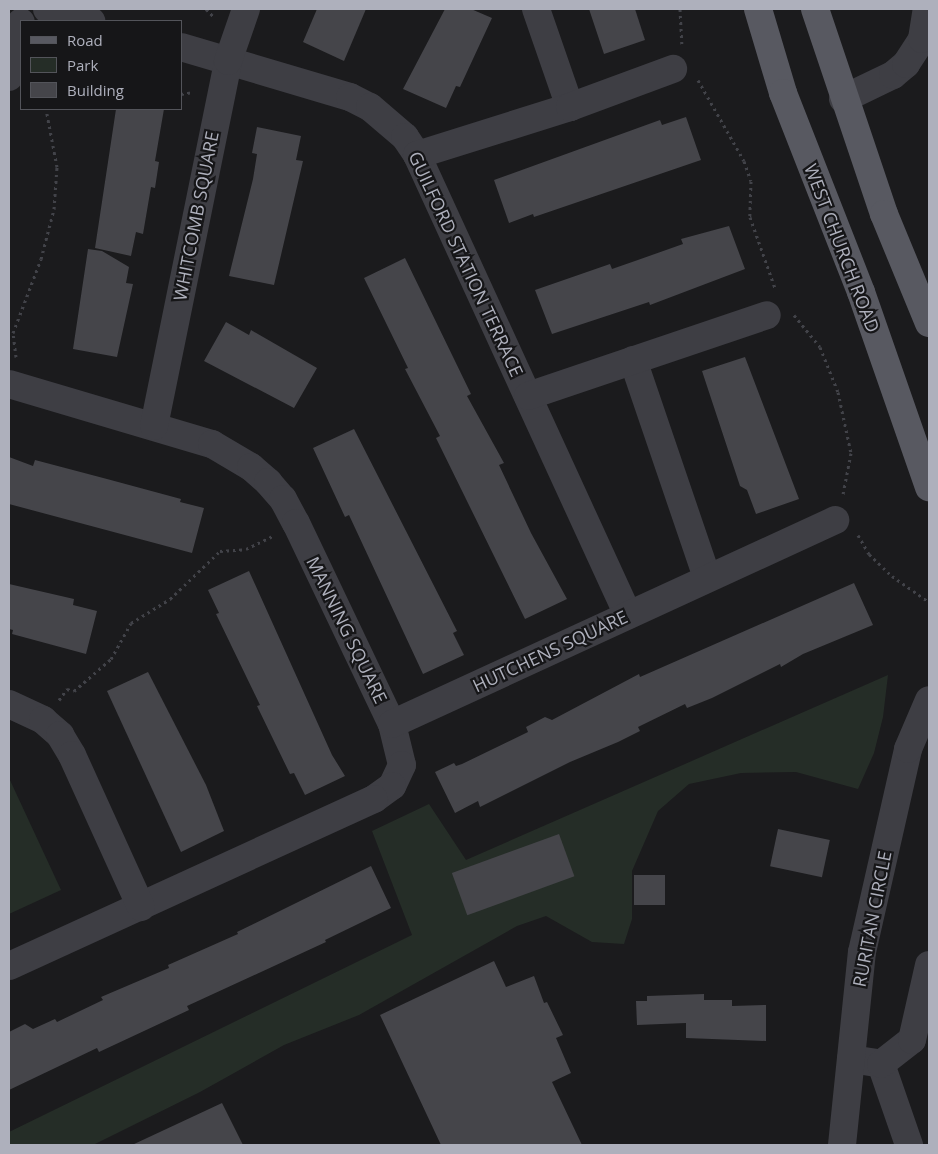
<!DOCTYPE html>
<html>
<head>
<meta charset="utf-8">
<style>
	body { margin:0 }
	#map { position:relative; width:938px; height:1154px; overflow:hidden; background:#1b1b1d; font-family:"Open Sans",sans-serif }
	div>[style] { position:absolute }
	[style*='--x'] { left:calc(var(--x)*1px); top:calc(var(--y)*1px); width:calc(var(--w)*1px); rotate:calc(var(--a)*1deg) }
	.green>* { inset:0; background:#252d27 }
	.building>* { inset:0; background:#45454a; transform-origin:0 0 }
	.path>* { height:3px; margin-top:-1.5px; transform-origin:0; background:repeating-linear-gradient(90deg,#424349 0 2.5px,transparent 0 6.5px) }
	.minor>* { height:28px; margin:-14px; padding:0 14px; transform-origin:14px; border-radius:14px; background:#3e3e44 }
	.major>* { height:28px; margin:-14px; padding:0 14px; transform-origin:14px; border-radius:14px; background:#585961 }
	span { translate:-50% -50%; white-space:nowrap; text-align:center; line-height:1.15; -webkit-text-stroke:4.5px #161618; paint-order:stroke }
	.street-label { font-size:18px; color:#aeb0bc }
	.frame { position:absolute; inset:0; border:10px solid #aeb0bc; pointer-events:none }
	.legend { position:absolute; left:20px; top:20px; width:162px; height:90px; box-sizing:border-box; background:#161618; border:1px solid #53545a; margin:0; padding:6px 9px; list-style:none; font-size:15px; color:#aeb0bc }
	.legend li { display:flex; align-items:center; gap:10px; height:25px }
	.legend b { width:25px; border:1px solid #53545a }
</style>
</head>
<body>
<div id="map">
	<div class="green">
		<i style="clip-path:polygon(888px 675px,883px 717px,874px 753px,858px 789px,796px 772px,741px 773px,689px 784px,658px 811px,632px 871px,632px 919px,624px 944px,592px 942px,546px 916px,517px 926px,359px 1015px,284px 1045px,200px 1092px,93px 1145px,9px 1145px,9px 1132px,412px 935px,372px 831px,429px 804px,466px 860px)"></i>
		<i style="clip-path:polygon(9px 778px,61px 890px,9px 914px)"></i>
	</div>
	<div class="building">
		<i style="clip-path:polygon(317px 9px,366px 9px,344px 61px,303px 42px)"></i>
		<i style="clip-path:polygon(445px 9px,471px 9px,492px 18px,460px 87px,456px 86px,446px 108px,403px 89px)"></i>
		<i style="clip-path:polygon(589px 9px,635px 9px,645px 40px,604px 54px)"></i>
		<i style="clip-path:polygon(116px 109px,164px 109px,155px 161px,159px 162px,155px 188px,151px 187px,143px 234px,136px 232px,131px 256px,95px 248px)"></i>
		<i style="clip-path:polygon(686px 117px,701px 160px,534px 217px,533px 214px,509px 223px,494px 180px,660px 120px,662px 125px)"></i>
		<i style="clip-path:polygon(257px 127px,301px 136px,296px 160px,303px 161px,274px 285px,229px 276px,253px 179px,257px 154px,252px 153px)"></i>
		<i style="clip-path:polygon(729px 226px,745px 269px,650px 305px,649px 302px,552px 334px,535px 290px,610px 264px,612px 269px,635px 261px,683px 244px,681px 239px)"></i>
		<i style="clip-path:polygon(88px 249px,102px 251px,129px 267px,126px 283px,133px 284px,117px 357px,73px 349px)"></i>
		<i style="clip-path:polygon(405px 258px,471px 394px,467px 396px,504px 463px,499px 465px,531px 533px,567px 599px,525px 619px,436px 438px,440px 436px,405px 369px,408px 368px,364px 278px)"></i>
		<i style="clip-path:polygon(226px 322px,249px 335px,251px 330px,317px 368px,294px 408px,204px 361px)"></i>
		<i style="clip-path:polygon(745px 357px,799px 499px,756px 514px,747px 490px,740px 486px,702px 371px)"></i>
		<i style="clip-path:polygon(354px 429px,457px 631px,453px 633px,464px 655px,423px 674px,349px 515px,345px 517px,313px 448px)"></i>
		<i style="clip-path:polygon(9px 457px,33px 466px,35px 460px,107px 479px,181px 499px,180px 502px,204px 508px,192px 553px,9px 504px)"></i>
		<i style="clip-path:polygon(249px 571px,332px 755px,345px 776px,305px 795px,294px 773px,290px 774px,257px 706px,260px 705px,216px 614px,219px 613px,208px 590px)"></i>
		<i style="clip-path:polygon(854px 583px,873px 625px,803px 654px,781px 667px,780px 664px,712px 698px,687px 708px,685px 704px,638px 727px,640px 731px,618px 742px,570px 762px,480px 807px,478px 801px,455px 813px,435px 772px,454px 763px,456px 766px,462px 764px,528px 732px,526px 727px,545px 717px,552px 720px,639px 674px,640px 677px)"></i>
		<i style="clip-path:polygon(9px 584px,74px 599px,73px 605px,97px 611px,86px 654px,12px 634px,13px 630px,9px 629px)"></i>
		<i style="clip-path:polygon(148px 672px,206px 785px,224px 831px,181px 852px,107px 691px)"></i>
		<i style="left:778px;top:829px;width:53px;height:38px;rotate:12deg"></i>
		<i style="left:559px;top:834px;width:45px;height:114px;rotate:70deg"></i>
		<i style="clip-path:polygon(371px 866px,391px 908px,325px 940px,326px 942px,187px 1006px,189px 1010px,99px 1052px,97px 1048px,9px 1090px,9px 1032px,25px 1024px,33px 1029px,55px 1019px,57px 1022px,103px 1000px,101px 997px,169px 968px,168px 965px,238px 934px,237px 932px)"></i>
		<i style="left:634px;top:875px;width:31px;height:30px"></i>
		<i style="clip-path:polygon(494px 961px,506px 987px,534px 976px,544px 1003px,547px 1002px,563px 1035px,556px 1038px,571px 1073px,552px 1082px,582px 1145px,441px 1145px,380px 1015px)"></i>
		<i style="clip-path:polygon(704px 994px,704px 1000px,732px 1000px,732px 1006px,766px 1005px,766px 1041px,686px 1038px,686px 1023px,637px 1025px,636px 1001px,647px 1001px,647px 996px)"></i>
		<i style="clip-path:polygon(222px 1103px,243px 1145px,132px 1145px)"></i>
	</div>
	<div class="path">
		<i style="--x:206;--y:9;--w:11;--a:45"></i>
		<i style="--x:680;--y:9;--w:35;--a:87"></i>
		<i style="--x:698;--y:80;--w:93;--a:60.4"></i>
		<i style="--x:744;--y:161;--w:21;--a:71"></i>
		<i style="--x:751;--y:181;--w:36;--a:92"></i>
		<i style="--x:750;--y:217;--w:75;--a:70.6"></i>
		<i style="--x:181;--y:94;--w:12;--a:-9"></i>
		<i style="--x:794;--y:315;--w:41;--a:50.9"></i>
		<i style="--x:820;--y:347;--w:48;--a:68.2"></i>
		<i style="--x:838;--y:392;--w:62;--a:78"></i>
		<i style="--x:851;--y:453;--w:42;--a:101"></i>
		<i style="--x:16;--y:357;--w:24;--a:-97"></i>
		<i style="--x:13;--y:333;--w:79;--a:-69.3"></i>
		<i style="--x:41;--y:259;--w:52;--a:-75.4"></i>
		<i style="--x:54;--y:209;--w:42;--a:-85.9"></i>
		<i style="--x:57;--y:167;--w:59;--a:-100.7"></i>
		<i style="--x:858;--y:535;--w:22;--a:60"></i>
		<i style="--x:869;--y:554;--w:32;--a:44"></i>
		<i style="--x:892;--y:576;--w:45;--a:35.1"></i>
		<i style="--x:59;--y:700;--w:14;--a:-54"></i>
		<i style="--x:67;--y:689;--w:7;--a:16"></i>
		<i style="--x:74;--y:691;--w:49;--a:-40.9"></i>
		<i style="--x:111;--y:659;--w:41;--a:-60.9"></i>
		<i style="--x:131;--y:623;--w:46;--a:-31.6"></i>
		<i style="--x:170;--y:599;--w:69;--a:-43.8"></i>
		<i style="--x:220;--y:551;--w:26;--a:-4"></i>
		<i style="--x:246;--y:549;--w:30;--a:-26"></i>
	</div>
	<div class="minor">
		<i style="--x:47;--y:9;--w:46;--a:15.3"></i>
		<i style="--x:536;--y:9;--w:104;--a:70.9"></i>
		<i style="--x:181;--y:47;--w:176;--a:16.5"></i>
		<i style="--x:350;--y:97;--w:22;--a:27"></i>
		<i style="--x:370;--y:107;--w:46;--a:40.6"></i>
		<i style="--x:405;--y:137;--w:22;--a:56"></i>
		<i style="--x:417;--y:155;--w:506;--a:65.36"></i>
		<i style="--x:9;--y:77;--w:56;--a:-77.7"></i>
		<i style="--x:843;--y:99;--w:55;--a:-25.6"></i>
		<i style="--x:893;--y:75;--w:17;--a:-40"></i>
		<i style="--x:906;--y:64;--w:30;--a:-57"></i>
		<i style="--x:922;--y:39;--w:30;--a:-81"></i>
		<i style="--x:417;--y:155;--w:160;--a:-17.4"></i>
		<i style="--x:570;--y:107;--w:110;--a:-20.3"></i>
		<i style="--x:633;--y:360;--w:229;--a:71.2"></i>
		<i style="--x:9;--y:384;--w:212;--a:16.5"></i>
		<i style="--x:212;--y:444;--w:45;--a:30.5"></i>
		<i style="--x:251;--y:467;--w:23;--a:41"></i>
		<i style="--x:268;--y:482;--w:23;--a:49"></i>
		<i style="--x:283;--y:499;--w:27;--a:62"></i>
		<i style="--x:296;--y:523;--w:223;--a:64.5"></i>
		<i style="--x:392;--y:724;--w:42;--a:76.3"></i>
		<i style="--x:402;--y:765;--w:23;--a:115"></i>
		<i style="--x:392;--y:786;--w:22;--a:144"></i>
		<i style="--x:374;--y:799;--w:401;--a:155.4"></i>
		<i style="--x:528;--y:396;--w:252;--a:-18.7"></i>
		<i style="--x:154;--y:426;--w:372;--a:-78.5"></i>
		<i style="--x:228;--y:61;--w:55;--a:-70.9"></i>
		<i style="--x:9;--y:704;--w:38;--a:25"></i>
		<i style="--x:43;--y:720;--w:23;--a:41"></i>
		<i style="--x:60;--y:735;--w:23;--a:59"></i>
		<i style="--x:72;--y:755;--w:167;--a:65.6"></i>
		<i style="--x:392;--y:724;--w:488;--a:-24.7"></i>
		<i style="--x:851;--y:1059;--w:30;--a:9"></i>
		<i style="--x:881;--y:1064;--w:86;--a:70.9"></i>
		<i style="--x:881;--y:1064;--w:39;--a:-38"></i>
		<i style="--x:912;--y:1040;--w:77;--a:-77.2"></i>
		<i style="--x:842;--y:1145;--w:194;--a:-84.1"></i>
		<i style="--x:862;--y:952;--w:208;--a:-77.2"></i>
		<i style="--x:908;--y:749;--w:53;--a:-66.8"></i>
	</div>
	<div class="major">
		<i style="--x:758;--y:9;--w:88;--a:73.4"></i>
		<i style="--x:783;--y:93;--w:214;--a:68.6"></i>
		<i style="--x:861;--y:292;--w:207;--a:70.8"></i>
		<i style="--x:815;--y:9;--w:216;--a:71.4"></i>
		<i style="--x:884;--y:214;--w:118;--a:67.6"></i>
	</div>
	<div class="street-label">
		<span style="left:196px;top:216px;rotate:-79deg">WHITCOMB SQUARE</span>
		<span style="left:842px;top:248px;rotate:69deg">WEST CHURCH ROAD</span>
		<span style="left:466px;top:264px;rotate:65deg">GUILFORD STATION TERRACE</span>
		<span style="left:347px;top:630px;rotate:64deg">MANNING SQUARE</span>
		<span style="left:550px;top:651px;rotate:-25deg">HUTCHENS SQUARE</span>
		<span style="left:872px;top:919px;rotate:-79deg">RURITAN CIRCLE</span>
	</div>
	<div class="frame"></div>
	<ul class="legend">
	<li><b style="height:6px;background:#585961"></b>Road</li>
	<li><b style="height:14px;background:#252d27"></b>Park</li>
	<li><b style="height:14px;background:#45454a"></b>Building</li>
	</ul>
</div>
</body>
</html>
